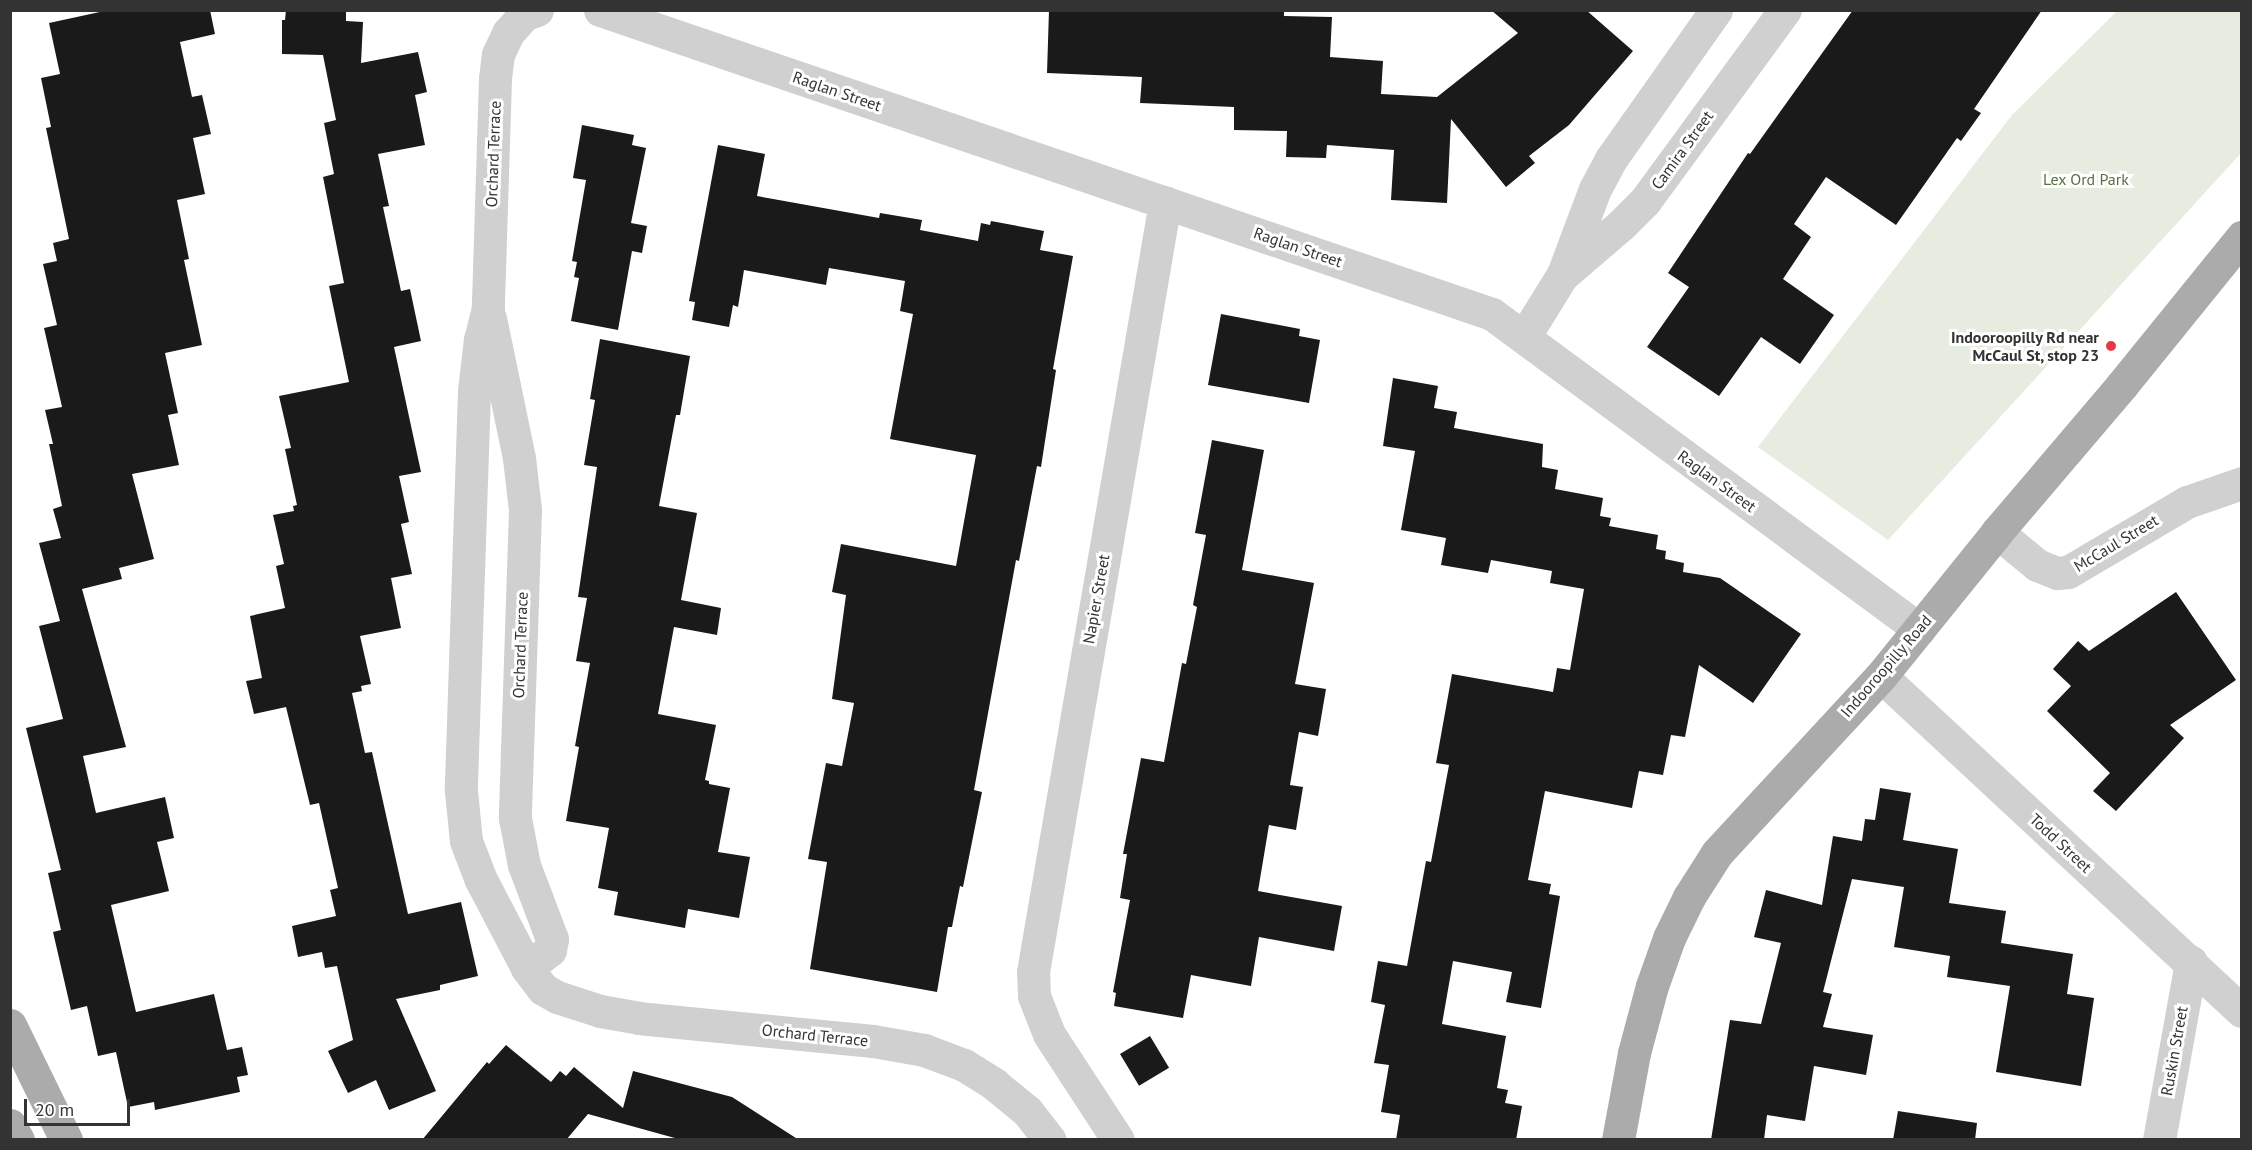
<!DOCTYPE html>
<html>
<head>
<meta charset="utf-8">
<style>
	body { margin:0 }
	#map { position:relative; width:2252px; height:1150px; overflow:hidden; background:#fff; font-family:"PT Sans",sans-serif }
	div>[style] { position:absolute }
	[style*='--x'] { left:calc(var(--x)*1px); top:calc(var(--y)*1px); width:calc(var(--w)*1px); rotate:calc(var(--a)*1deg) }
	.green>* { inset:0; background:#e6ecdf }
	.building>* { inset:0; background:#1a1a1a; transform-origin:0 0 }
	.minor>* { height:33px; margin:-16.5px; padding:0 16.5px; transform-origin:16.5px; border-radius:16.5px; background:#d0d0d0 }
	.major>* { height:33px; margin:-16.5px; padding:0 16.5px; transform-origin:16.5px; border-radius:16.5px; background:#ababab }
	.dots>* { width:16px; height:16px; translate:-50% -50%; box-sizing:border-box; border:3px solid #fff; border-radius:50% }
	span { translate:-50% -50%; white-space:nowrap; text-align:center; line-height:1.15; -webkit-text-stroke:6px #fff; paint-order:stroke }
	.street-label { font-size:16px; color:#333 }
	.park-label { font-size:16px; color:#56703f }
	.poi-label { font-size:16px; color:#333; font-weight:700 }
	.right { translate:-100% -50%; text-align:right }
	.frame { position:absolute; inset:0; border:12px solid #333; pointer-events:none }
	.scale { position:absolute; left:24px; top:1099px; width:106px; height:27px; box-sizing:border-box; border:3px solid #333; border-top:0; padding-left:8px; font-size:18px; line-height:21px; white-space:nowrap; color:#333; -webkit-text-stroke:4px #fff; paint-order:stroke }
</style>
</head>
<body>
<div id="map">
	<div class="green">
		<i style="clip-path:polygon(2117px 11px,2241px 11px,2241px 153px,1888px 540px,1758px 447px,2012px 115px)"></i>
	</div>
	<div class="building">
		<i style="clip-path:polygon(109px 10px,210px 10px,215px 34px,180px 42px,192px 97px,202px 95px,211px 134px,193px 138px,205px 194px,177px 200px,189px 259px,184px 260px,202px 345px,165px 353px,178px 413px,168px 415px,179px 465px,132px 474px,154px 559px,119px 568px,122px 579px,82px 589px,126px 747px,83px 756px,96px 813px,165px 797px,174px 838px,157px 842px,169px 891px,111px 905px,136px 1012px,214px 994px,227px 1050px,242px 1047px,248px 1075px,237px 1077px,240px 1092px,155px 1110px,154px 1102px,128px 1107px,116px 1052px,98px 1056px,87px 1006px,71px 1010px,53px 932px,61px 930px,48px 873px,61px 870px,26px 728px,63px 719px,39px 626px,60px 621px,39px 543px,61px 538px,53px 509px,62px 506px,49px 444px,53px 444px,45px 410px,62px 407px,44px 328px,57px 325px,43px 264px,57px 261px,53px 243px,69px 239px,46px 128px,51px 127px,41px 78px,60px 74px,49px 23px)"></i>
		<i style="clip-path:polygon(286px 10px,346px 10px,346px 21px,363px 22px,361px 63px,418px 52px,427px 92px,415px 95px,425px 145px,378px 154px,389px 206px,383px 207px,401px 291px,410px 289px,421px 341px,394px 347px,421px 472px,399px 476px,409px 522px,401px 524px,412px 574px,391px 578px,401px 628px,360px 636px,371px 684px,361px 686px,362px 691px,352px 693px,365px 753px,372px 752px,408px 914px,461px 902px,478px 976px,440px 985px,440px 990px,396px 999px,436px 1091px,389px 1110px,376px 1080px,348px 1093px,328px 1051px,353px 1040px,337px 966px,325px 968px,322px 952px,298px 957px,292px 926px,336px 916px,330px 890px,338px 888px,319px 803px,310px 805px,286px 707px,254px 714px,246px 681px,262px 678px,250px 616px,285px 608px,276px 566px,284px 564px,273px 515px,294px 511px,293px 506px,297px 505px,285px 449px,291px 448px,279px 396px,349px 382px,329px 286px,344px 283px,323px 177px,334px 174px,324px 123px,336px 120px,323px 55px,282px 54px,282px 20px,285px 20px)"></i>
		<i style="clip-path:polygon(1049px 10px,1284px 10px,1284px 16px,1332px 17px,1330px 57px,1383px 61px,1381px 94px,1437px 97px,1518px 33px,1491px 10px,1586px 10px,1633px 51px,1569px 125px,1529px 156px,1535px 163px,1506px 187px,1451px 119px,1447px 203px,1391px 200px,1394px 150px,1327px 145px,1326px 158px,1286px 157px,1287px 131px,1234px 130px,1234px 107px,1140px 103px,1142px 77px,1047px 73px)"></i>
		<i style="clip-path:polygon(1853px 10px,2042px 10px,1974px 109px,1981px 113px,1961px 141px,1957px 138px,1896px 225px,1826px 177px,1794px 224px,1811px 237px,1783px 279px,1834px 315px,1800px 364px,1761px 337px,1719px 396px,1647px 347px,1689px 287px,1668px 273px,1748px 153px,1750px 154px)"></i>
		<i style="clip-path:polygon(582px 125px,634px 135px,632px 145px,646px 148px,631px 223px,647px 226px,642px 253px,632px 251px,618px 330px,571px 321px,579px 278px,574px 277px,577px 262px,572px 261px,586px 180px,573px 178px)"></i>
		<i style="clip-path:polygon(718px 145px,765px 154px,757px 196px,879px 218px,880px 213px,922px 220px,920px 230px,978px 241px,981px 223px,990px 225px,991px 221px,1044px 231px,1040px 250px,1073px 256px,1053px 369px,1056px 370px,1041px 467px,1037px 466px,1019px 561px,1016px 560px,974px 790px,982px 792px,963px 887px,960px 886px,952px 927px,948px 927px,937px 992px,810px 969px,827px 862px,808px 859px,826px 763px,842px 766px,854px 703px,832px 699px,846px 595px,832px 592px,841px 544px,956px 566px,976px 455px,890px 439px,913px 314px,900px 311px,905px 281px,829px 268px,826px 285px,744px 270px,738px 307px,733px 305px,729px 327px,692px 320px,695px 302px,689px 301px)"></i>
		<i style="clip-path:polygon(1221px 314px,1300px 329px,1299px 336px,1320px 340px,1309px 403px,1208px 385px)"></i>
		<i style="clip-path:polygon(600px 339px,690px 356px,680px 415px,676px 415px,659px 506px,697px 513px,681px 600px,721px 608px,717px 635px,674px 627px,658px 714px,716px 725px,705px 780px,709px 781px,709px 784px,730px 788px,718px 852px,750px 857px,739px 918px,688px 909px,685px 928px,614px 915px,618px 892px,598px 888px,609px 828px,566px 821px,579px 747px,575px 746px,590px 663px,576px 661px,587px 598px,578px 597px,597px 467px,584px 465px,595px 400px,590px 399px)"></i>
		<i style="clip-path:polygon(1393px 378px,1438px 386px,1434px 408px,1457px 412px,1454px 428px,1543px 444px,1542px 467px,1558px 470px,1555px 489px,1603px 498px,1600px 516px,1611px 518px,1609px 526px,1658px 535px,1656px 549px,1666px 551px,1665px 559px,1684px 563px,1683px 572px,1720px 578px,1801px 634px,1753px 703px,1699px 665px,1685px 737px,1671px 735px,1663px 775px,1639px 771px,1632px 808px,1545px 791px,1528px 880px,1551px 884px,1549px 894px,1560px 896px,1541px 1008px,1506px 1002px,1512px 972px,1453px 961px,1442px 1024px,1506px 1036px,1497px 1088px,1508px 1090px,1505px 1103px,1522px 1106px,1516px 1140px,1396px 1140px,1400px 1115px,1381px 1112px,1389px 1065px,1374px 1063px,1385px 1005px,1371px 1002px,1378px 961px,1407px 966px,1426px 861px,1431px 862px,1449px 765px,1436px 763px,1452px 674px,1553px 692px,1557px 668px,1570px 670px,1584px 589px,1550px 583px,1552px 571px,1491px 560px,1488px 573px,1441px 565px,1446px 538px,1401px 530px,1415px 451px,1383px 446px)"></i>
		<i style="clip-path:polygon(1212px 440px,1264px 450px,1242px 570px,1314px 583px,1295px 684px,1326px 689px,1318px 736px,1299px 732px,1290px 785px,1303px 787px,1296px 830px,1269px 825px,1258px 891px,1342px 906px,1334px 951px,1259px 937px,1251px 986px,1191px 975px,1183px 1018px,1114px 1006px,1116px 993px,1113px 992px,1130px 900px,1120px 898px,1127px 854px,1123px 854px,1141px 758px,1164px 762px,1182px 663px,1186px 664px,1197px 607px,1193px 605px,1206px 535px,1195px 533px)"></i>
		<i style="clip-path:polygon(2176px 592px,2236px 680px,2170px 725px,2184px 738px,2116px 811px,2093px 791px,2110px 773px,2047px 711px,2071px 686px,2053px 669px,2078px 641px,2089px 651px)"></i>
		<i style="clip-path:polygon(1880px 788px,1911px 793px,1903px 840px,1958px 849px,1949px 903px,2006px 911px,2001px 943px,2073px 954px,2067px 994px,2094px 998px,2081px 1086px,1996px 1072px,2010px 986px,1947px 977px,1950px 956px,1894px 947px,1904px 887px,1852px 879px,1823px 992px,1832px 994px,1823px 1027px,1873px 1035px,1866px 1075px,1814px 1066px,1805px 1121px,1767px 1115px,1764px 1140px,1711px 1140px,1730px 1020px,1761px 1024px,1781px 943px,1754px 937px,1766px 890px,1822px 905px,1833px 836px,1862px 841px,1865px 819px,1875px 820px)"></i>
		<i style="left:1150px;top:1036px;width:37px;height:35px;rotate:59deg"></i>
		<i style="clip-path:polygon(506px 1045px,551px 1082px,560px 1071px,566px 1076px,574px 1067px,623px 1108px,633px 1071px,732px 1097px,799px 1140px,682px 1140px,588px 1114px,566px 1140px,422px 1140px,487px 1062px,489px 1064px)"></i>
		<i style="clip-path:polygon(1898px 1111px,1977px 1123px,1975px 1140px,1893px 1140px)"></i>
	</div>
	<div class="minor">
		<i style="--x:537;--y:10;--w:13;--a:162"></i>
		<i style="--x:525;--y:14;--w:25;--a:132"></i>
		<i style="--x:508;--y:33;--w:23;--a:115"></i>
		<i style="--x:498;--y:54;--w:25;--a:97"></i>
		<i style="--x:495;--y:79;--w:229;--a:91.8"></i>
		<i style="--x:488;--y:308;--w:32;--a:104"></i>
		<i style="--x:480;--y:339;--w:52;--a:96.6"></i>
		<i style="--x:474;--y:391;--w:400;--a:91.9"></i>
		<i style="--x:461;--y:791;--w:50;--a:84.3"></i>
		<i style="--x:466;--y:841;--w:40;--a:69"></i>
		<i style="--x:480;--y:878;--w:102;--a:62.4"></i>
		<i style="--x:527;--y:968;--w:26;--a:53"></i>
		<i style="--x:543;--y:989;--w:16;--a:30"></i>
		<i style="--x:557;--y:997;--w:45;--a:18"></i>
		<i style="--x:600;--y:1011;--w:39;--a:10"></i>
		<i style="--x:638;--y:1018;--w:236;--a:5.6"></i>
		<i style="--x:873;--y:1041;--w:52;--a:10"></i>
		<i style="--x:924;--y:1050;--w:43;--a:20.6"></i>
		<i style="--x:964;--y:1065;--w:36;--a:32"></i>
		<i style="--x:994;--y:1084;--w:43;--a:39.3"></i>
		<i style="--x:1027;--y:1111;--w:37;--a:52"></i>
		<i style="--x:600;--y:10;--w:942;--a:18.82"></i>
		<i style="--x:1492;--y:314;--w:531;--a:36.42"></i>
		<i style="--x:1565;--y:273;--w:74;--a:-40.6"></i>
		<i style="--x:1621;--y:225;--w:34;--a:-45"></i>
		<i style="--x:1645;--y:201;--w:237;--a:-53.8"></i>
		<i style="--x:490;--y:318;--w:143;--a:78.3"></i>
		<i style="--x:519;--y:458;--w:52;--a:83.4"></i>
		<i style="--x:525;--y:510;--w:308;--a:91.9"></i>
		<i style="--x:515;--y:818;--w:48;--a:79.2"></i>
		<i style="--x:524;--y:865;--w:79;--a:69.3"></i>
		<i style="--x:552;--y:939;--w:11;--a:100"></i>
		<i style="--x:550;--y:950;--w:29;--a:142"></i>
		<i style="--x:1524;--y:337;--w:74;--a:-58.2"></i>
		<i style="--x:1563;--y:274;--w:91;--a:-69.4"></i>
		<i style="--x:1595;--y:189;--w:34;--a:-62"></i>
		<i style="--x:1611;--y:159;--w:182;--a:-54.8"></i>
		<i style="--x:1997;--y:532;--w:52;--a:39.5"></i>
		<i style="--x:2037;--y:565;--w:22;--a:22"></i>
		<i style="--x:2057;--y:573;--w:11;--a:-5"></i>
		<i style="--x:2068;--y:572;--w:138;--a:-30.5"></i>
		<i style="--x:2187;--y:502;--w:58;--a:-19.1"></i>
		<i style="--x:1881;--y:676;--w:492;--a:42.9"></i>
		<i style="--x:1118;--y:1140;--w:126;--a:-123.1"></i>
		<i style="--x:1049;--y:1034;--w:41;--a:-111.5"></i>
		<i style="--x:1034;--y:996;--w:24;--a:-92"></i>
		<i style="--x:1033;--y:972;--w:781;--a:-80.27"></i>
		<i style="--x:2159;--y:1140;--w:181;--a:-79.8"></i>
	</div>
	<div class="major">
		<i style="--x:10;--y:1025;--w:128;--a:64"></i>
		<i style="--x:10;--y:1125;--w:17;--a:62"></i>
		<i style="--x:1618;--y:1140;--w:88;--a:-79.6"></i>
		<i style="--x:1634;--y:1053;--w:69;--a:-75"></i>
		<i style="--x:1652;--y:986;--w:51;--a:-70.5"></i>
		<i style="--x:1669;--y:938;--w:46;--a:-64"></i>
		<i style="--x:1689;--y:897;--w:52;--a:-57.5"></i>
		<i style="--x:1717;--y:853;--w:241;--a:-47.2"></i>
		<i style="--x:1881;--y:676;--w:185;--a:-51.1"></i>
		<i style="--x:1997;--y:532;--w:193;--a:-49.6"></i>
		<i style="--x:2122;--y:385;--w:191;--a:-51"></i>
	</div>
	<div class="dots">
		<i style="left:2111px;top:346px;background:#e63946"></i>
	</div>
	<div class="street-label">
		<span style="left:837px;top:91px;rotate:19deg">Raglan Street</span>
		<span style="left:1682px;top:150px;rotate:-54deg">Camira Street</span>
		<span style="left:493px;top:154px;rotate:-88deg">Orchard Terrace</span>
		<span style="left:1298px;top:247px;rotate:19deg">Raglan Street</span>
		<span style="left:1717px;top:481px;rotate:36deg">Raglan Street</span>
		<span style="left:2116px;top:543px;rotate:-31deg">McCaul Street</span>
		<span style="left:1096px;top:599px;rotate:-80deg">Napier Street</span>
		<span style="left:520px;top:645px;rotate:-88deg">Orchard Terrace</span>
		<span style="left:1886px;top:666px;rotate:-49deg">Indooroopilly Road</span>
		<span style="left:2061px;top:843px;rotate:43deg">Todd Street</span>
		<span style="left:815px;top:1035px;rotate:6deg">Orchard Terrace</span>
		<span style="left:2174px;top:1051px;rotate:-80deg">Ruskin Street</span>
	</div>
	<div class="park-label">
		<span style="left:2086px;top:179px">Lex Ord Park</span>
	</div>
	<div class="poi-label">
		<span class="right" style="left:2099px;top:346px">Indooroopilly Rd near<br>McCaul St, stop 23</span>
	</div>
	<div class="frame"></div>
	<div class="scale">20 m</div>
</div>
</body>
</html>
